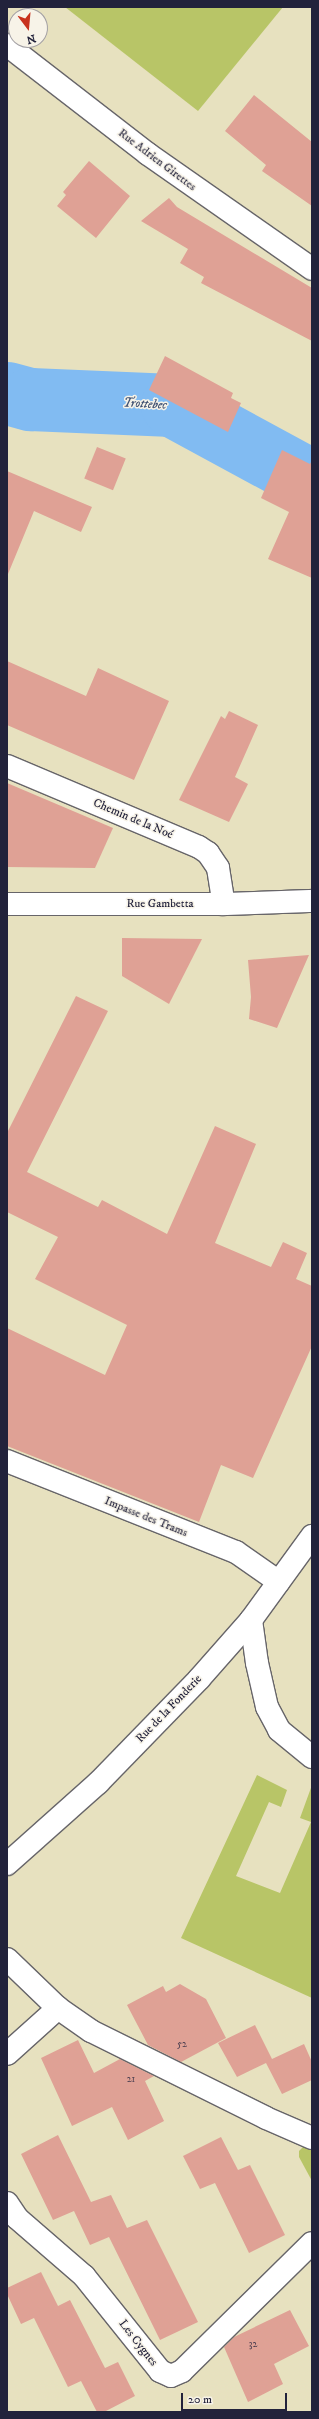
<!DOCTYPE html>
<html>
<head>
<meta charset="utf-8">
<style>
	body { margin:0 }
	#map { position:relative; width:319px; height:2419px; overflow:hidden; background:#e7e1bf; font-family:"IM FELL DW Pica",serif }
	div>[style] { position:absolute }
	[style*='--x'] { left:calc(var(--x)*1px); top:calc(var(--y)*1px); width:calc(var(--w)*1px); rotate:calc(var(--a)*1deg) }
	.green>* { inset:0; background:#b8c567 }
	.river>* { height:63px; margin:-31.5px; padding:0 31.5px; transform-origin:31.5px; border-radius:31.5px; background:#81bbf2 }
	.building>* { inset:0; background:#dfa195; transform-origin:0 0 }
	.roads { filter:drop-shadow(1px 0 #676569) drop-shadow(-1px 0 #676569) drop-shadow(0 1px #676569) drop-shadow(0 -1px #676569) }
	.minor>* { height:22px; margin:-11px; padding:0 11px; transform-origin:11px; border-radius:11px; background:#fff }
	.secondary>* { height:22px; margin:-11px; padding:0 11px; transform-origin:11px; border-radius:11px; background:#fff }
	span { translate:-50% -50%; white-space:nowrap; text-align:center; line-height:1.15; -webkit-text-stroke:3px #f7f3e8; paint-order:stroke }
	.number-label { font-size:10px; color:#514252 }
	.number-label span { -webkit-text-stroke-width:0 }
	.street-label { font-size:12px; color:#22223b }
	.water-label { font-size:13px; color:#3e5072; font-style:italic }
	.frame { position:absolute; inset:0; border:8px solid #22223b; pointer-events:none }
	.north { position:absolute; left:8px; top:8px; width:40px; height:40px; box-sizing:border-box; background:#f7f3e8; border:1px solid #a29fa3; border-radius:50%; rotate:164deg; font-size:11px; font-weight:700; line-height:16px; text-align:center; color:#22223b }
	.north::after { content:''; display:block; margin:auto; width:14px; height:18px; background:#c8321e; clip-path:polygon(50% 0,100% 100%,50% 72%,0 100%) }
	.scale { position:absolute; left:181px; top:2393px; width:106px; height:18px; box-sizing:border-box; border:2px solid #22223b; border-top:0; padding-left:5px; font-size:12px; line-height:14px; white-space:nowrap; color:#22223b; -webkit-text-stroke:3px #f7f3e8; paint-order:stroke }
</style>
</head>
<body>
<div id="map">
	<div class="green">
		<i style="clip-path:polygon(65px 7px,283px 7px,198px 111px)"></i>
		<i style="clip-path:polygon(257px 1775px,287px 1790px,281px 1807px,269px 1802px,236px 1876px,280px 1893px,311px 1822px,300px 1818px,312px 1785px,312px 1998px,181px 1938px)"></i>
		<i style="clip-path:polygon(305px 2145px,312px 2147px,312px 2181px,299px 2157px,299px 2151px)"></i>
	</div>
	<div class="river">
		<i style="--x:7;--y:393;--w:24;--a:15"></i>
		<i style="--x:30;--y:399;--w:142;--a:2.4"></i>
		<i style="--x:172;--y:405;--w:159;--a:28.5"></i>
	</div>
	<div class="building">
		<i style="clip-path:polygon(254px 95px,312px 142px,312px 206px,262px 171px,266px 165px,225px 131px)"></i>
		<i style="clip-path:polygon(89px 161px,130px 196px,96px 238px,57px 206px,66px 195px,63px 192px)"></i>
		<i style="clip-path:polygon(169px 198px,177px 207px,312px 288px,312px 341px,201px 283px,204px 277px,180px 263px,188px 249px,141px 221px)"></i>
		<i style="clip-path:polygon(165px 356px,233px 393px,231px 398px,241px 403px,228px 432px,149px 390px)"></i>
		<i style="left:97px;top:447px;width:31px;height:34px;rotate:22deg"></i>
		<i style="clip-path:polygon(282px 450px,310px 464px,312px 460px,312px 578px,268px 559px,289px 512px,261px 498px)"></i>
		<i style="clip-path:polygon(7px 471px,92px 507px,81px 532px,34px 511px,8px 574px)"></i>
		<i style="clip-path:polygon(7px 661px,86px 696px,98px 668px,169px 701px,134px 780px,7px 725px)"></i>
		<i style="clip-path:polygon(229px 711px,258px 725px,235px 777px,248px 784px,229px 822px,179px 800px,221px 716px,225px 719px)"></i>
		<i style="clip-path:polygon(7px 783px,113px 828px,95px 868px,7px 867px)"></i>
		<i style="clip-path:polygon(122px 938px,202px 939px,169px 1004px,122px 976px)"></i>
		<i style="clip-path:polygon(309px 955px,277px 1028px,249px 1019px,251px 997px,248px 960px)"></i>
		<i style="clip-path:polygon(76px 996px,108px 1011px,27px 1172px,98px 1207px,102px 1200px,167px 1234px,215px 1126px,256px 1144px,215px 1243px,271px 1267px,283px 1242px,307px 1253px,296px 1279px,312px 1286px,312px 1346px,253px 1478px,221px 1465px,199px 1522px,7px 1446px,7px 1328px,105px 1375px,127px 1325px,35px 1279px,58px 1237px,7px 1212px,7px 1133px)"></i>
		<i style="clip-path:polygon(180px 1984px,206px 1999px,226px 2038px,181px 2062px,148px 2045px,127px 2005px,163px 1986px,166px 1992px)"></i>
		<i style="clip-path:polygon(255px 2025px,272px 2059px,304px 2044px,312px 2062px,312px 2080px,282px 2094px,266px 2063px,237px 2077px,218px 2043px)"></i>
		<i style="clip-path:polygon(78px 2040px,94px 2073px,120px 2059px,154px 2076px,145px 2081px,164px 2121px,128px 2140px,112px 2107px,72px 2126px,41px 2058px)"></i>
		<i style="clip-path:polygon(58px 2135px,91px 2202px,111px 2195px,127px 2228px,147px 2220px,198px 2322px,160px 2340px,109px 2237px,90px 2245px,74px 2211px,53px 2220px,21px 2154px)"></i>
		<i style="clip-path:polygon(221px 2137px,238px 2170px,250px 2165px,285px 2235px,249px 2253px,215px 2183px,200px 2189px,183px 2156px)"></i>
		<i style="clip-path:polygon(41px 2272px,58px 2306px,70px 2300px,105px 2368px,118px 2362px,135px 2396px,104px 2412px,97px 2412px,81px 2381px,68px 2387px,34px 2318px,21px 2324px,7px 2294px,7px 2288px)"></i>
		<i style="clip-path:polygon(290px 2310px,309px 2346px,274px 2364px,283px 2384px,248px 2402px,224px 2347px,234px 2337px)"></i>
	</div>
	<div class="roads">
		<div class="minor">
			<i style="--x:7;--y:45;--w:178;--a:37.7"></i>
			<i style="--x:148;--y:154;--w:200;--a:35"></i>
			<i style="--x:7;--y:766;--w:208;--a:22.9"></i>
			<i style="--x:199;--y:847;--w:11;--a:34"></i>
			<i style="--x:208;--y:853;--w:18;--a:56"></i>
			<i style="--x:218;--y:868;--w:36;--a:81"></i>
			<i style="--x:7;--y:1461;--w:246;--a:21.7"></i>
			<i style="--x:236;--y:1552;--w:52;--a:34.9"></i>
			<i style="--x:251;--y:1620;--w:43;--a:82.1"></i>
			<i style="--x:257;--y:1663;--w:45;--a:77.2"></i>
			<i style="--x:267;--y:1707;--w:26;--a:62"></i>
			<i style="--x:279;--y:1730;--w:43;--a:39.3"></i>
			<i style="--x:7;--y:1864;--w:122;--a:-41.7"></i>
			<i style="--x:98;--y:1783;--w:145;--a:-45.8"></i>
			<i style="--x:199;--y:1679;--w:79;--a:-48.6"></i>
			<i style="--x:251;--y:1620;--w:104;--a:-54"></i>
			<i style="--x:7;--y:1959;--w:71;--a:43.9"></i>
			<i style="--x:58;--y:2008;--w:40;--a:34.9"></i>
			<i style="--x:91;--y:2031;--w:195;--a:26.4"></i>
			<i style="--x:266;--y:2118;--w:50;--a:23.5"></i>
			<i style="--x:7;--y:2054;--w:69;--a:-42"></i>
			<i style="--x:7;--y:2203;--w:18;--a:56"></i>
			<i style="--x:17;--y:2218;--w:89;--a:40.9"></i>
			<i style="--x:84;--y:2276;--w:122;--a:51.3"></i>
			<i style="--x:160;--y:2371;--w:12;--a:24"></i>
			<i style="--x:171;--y:2376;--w:12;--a:-24"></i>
			<i style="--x:182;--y:2371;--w:182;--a:-44.6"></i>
		</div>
		<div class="secondary">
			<i style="--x:7;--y:904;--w:217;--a:0"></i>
			<i style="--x:224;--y:904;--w:88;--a:-2"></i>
		</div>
	</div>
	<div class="number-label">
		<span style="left:182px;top:2045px">52</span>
		<span style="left:131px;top:2080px">21</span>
		<span style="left:253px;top:2345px">32</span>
	</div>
	<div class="street-label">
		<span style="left:157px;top:160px;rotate:37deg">Rue Adrien Girettes</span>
		<span style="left:133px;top:819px;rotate:23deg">Chemin de la Noé</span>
		<span style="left:160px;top:904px">Rue Gambetta</span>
		<span style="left:146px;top:1517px;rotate:22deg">Impasse des Trams</span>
		<span style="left:169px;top:1709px;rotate:-46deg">Rue de la Fonderie</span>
		<span style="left:138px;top:2343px;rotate:52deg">Les Cygnes</span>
	</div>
	<div class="water-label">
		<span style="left:145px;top:404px;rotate:3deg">Trottebec</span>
	</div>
	<div class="frame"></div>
	<div class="north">N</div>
	<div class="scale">20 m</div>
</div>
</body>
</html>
